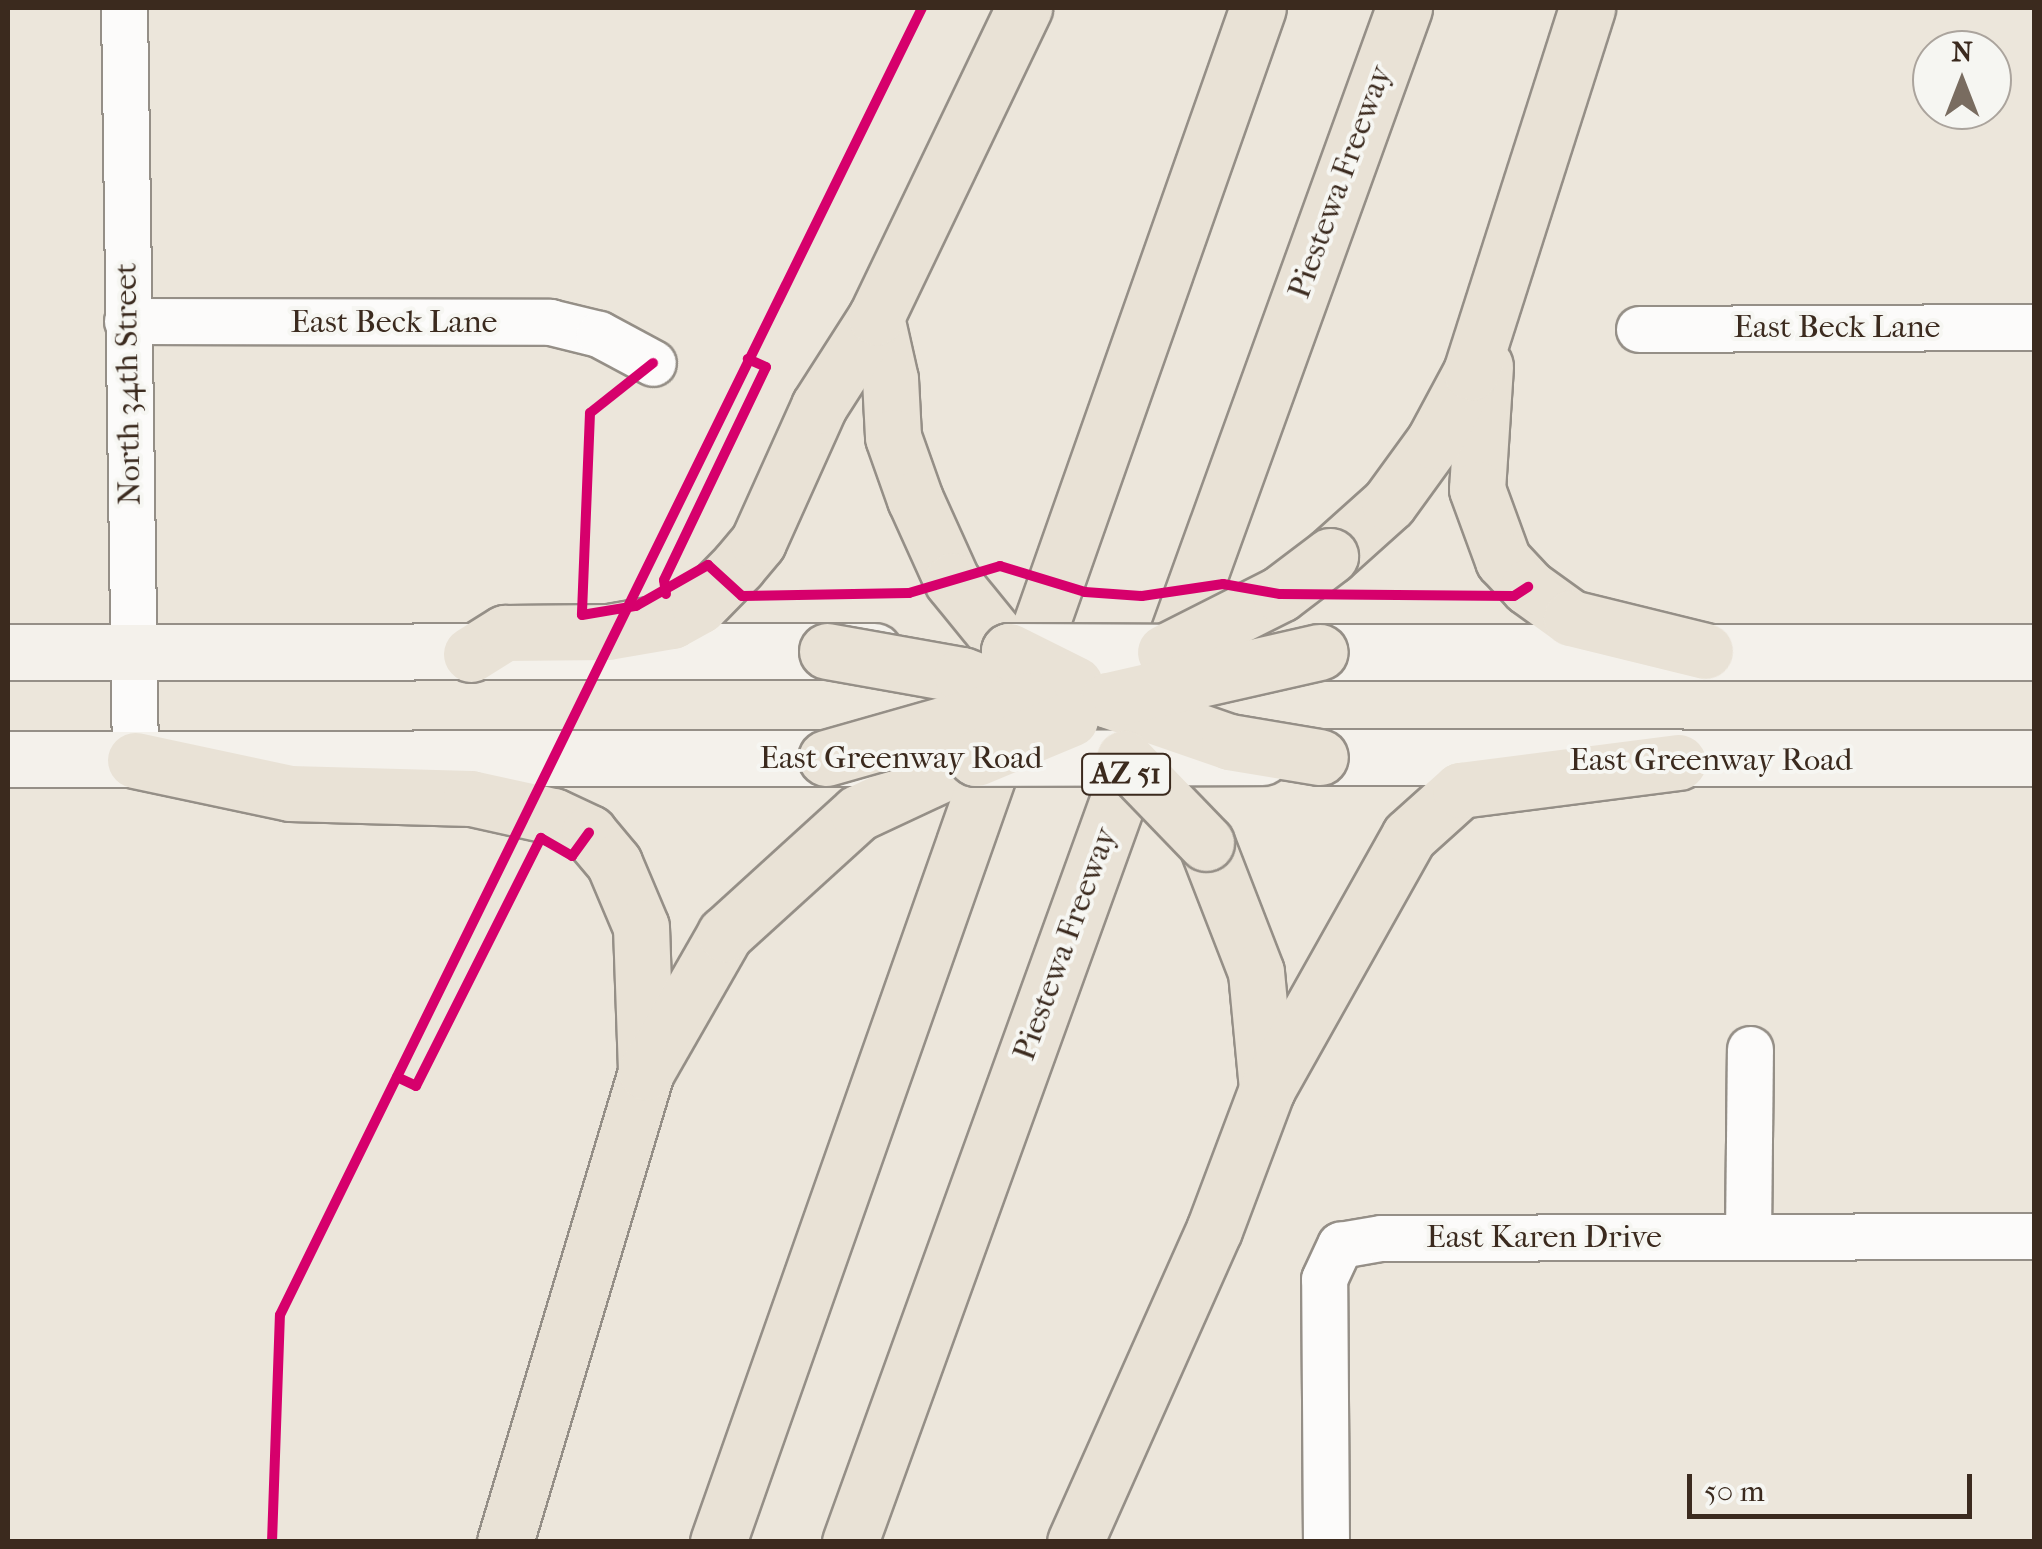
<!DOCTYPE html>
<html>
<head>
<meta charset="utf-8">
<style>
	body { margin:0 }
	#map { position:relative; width:2042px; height:1549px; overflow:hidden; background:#ece6db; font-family:"IM FELL French Canon",serif }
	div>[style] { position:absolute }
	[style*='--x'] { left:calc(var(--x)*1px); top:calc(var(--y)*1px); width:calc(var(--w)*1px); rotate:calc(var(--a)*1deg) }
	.roads { filter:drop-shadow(2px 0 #958f87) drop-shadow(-2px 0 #958f87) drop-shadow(0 2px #958f87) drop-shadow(0 -2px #958f87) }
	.street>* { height:45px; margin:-22.5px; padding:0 22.5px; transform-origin:22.5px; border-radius:22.5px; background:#fcfbfa }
	.secondary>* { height:55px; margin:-27.5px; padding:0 27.5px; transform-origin:27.5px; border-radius:27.5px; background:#f4f1eb }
	.highway>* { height:55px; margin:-27.5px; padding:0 27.5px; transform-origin:27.5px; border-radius:27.5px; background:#e9e2d6 }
	.bridges { filter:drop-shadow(2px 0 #958f87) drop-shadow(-2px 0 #958f87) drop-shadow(0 2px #958f87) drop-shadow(0 -2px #958f87) }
	.secondary-bridge>* { height:55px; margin:-27.5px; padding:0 27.5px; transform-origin:27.5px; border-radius:27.5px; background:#f4f1eb }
	.highway-bridge>* { height:55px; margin:-27.5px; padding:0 27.5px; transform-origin:27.5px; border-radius:27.5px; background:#e9e2d6 }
	.cycleway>* { height:10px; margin:-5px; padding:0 5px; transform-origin:5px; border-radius:5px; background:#d6006c }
	span { translate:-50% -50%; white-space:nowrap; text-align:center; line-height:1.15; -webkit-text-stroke:8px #f6f6f2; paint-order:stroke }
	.shield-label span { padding:2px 8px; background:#f6f6f2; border:2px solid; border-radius:8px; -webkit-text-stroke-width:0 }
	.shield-label { font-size:30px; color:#3b2a1e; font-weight:700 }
	.street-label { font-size:32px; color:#3b2a1e }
	.frame { position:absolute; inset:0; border:10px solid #3b2a1e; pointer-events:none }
	.north { position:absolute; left:1912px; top:30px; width:100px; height:100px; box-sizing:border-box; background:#f6f6f2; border:2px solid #aba49d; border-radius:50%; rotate:0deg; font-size:28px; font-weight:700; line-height:40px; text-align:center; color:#3b2a1e }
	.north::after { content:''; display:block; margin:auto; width:35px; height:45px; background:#796c60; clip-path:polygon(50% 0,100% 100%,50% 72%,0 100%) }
	.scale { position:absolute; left:1687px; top:1474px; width:285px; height:45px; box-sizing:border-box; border:5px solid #3b2a1e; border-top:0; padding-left:12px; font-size:30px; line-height:35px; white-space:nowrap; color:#3b2a1e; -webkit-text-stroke:8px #f6f6f2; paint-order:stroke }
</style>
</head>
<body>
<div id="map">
	<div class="roads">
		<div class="street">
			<i style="--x:124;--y:8;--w:752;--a:89.16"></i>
			<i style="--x:127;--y:321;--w:423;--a:0.1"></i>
			<i style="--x:550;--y:322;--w:50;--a:13.8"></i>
			<i style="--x:599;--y:334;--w:61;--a:28.2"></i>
			<i style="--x:1639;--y:329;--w:395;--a:-0.3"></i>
			<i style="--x:1748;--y:1236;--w:187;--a:-89.4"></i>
			<i style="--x:1326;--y:1542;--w:263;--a:-90.4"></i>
			<i style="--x:1324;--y:1279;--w:38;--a:-65"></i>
			<i style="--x:1340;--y:1245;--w:42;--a:-9.7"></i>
			<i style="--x:1381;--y:1238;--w:653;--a:-0.18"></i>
		</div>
		<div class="secondary">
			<i style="--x:8;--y:652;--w:866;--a:-0.07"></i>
			<i style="--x:1320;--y:652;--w:714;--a:0"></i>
			<i style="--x:1320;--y:757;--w:714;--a:0.08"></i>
			<i style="--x:8;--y:759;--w:866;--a:-0.07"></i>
		</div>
		<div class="highway">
			<i style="--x:876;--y:317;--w:64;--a:77.3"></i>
			<i style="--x:890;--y:379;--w:58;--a:87"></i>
			<i style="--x:893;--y:437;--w:66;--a:70.5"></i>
			<i style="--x:915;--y:499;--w:90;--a:65.7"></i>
			<i style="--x:952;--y:581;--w:90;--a:50.8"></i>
			<i style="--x:1485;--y:366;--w:123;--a:93.7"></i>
			<i style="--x:1477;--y:489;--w:76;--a:69.9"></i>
			<i style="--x:1503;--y:560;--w:37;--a:47"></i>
			<i style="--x:1528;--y:587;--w:53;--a:35.8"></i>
			<i style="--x:1571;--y:618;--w:138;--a:13.8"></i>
			<i style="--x:1330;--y:556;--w:79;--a:-41.9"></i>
			<i style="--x:1389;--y:503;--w:77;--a:-54"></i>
			<i style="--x:1434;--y:441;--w:78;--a:-61.8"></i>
			<i style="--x:1471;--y:372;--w:382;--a:-72.3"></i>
			<i style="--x:471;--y:654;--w:40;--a:-32"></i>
			<i style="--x:505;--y:633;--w:103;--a:-0.6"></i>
			<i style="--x:608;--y:632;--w:65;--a:-9.8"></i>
			<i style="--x:672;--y:621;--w:31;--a:-29"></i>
			<i style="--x:699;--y:606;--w:56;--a:-45.7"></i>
			<i style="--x:738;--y:566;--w:31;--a:-50"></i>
			<i style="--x:758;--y:542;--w:149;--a:-65.8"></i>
			<i style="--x:819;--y:406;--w:106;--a:-57.4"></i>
			<i style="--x:876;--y:317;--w:343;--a:-64.4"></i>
			<i style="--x:135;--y:760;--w:158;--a:12"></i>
			<i style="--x:290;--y:793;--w:181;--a:1.6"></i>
			<i style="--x:471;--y:798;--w:84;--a:12.4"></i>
			<i style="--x:553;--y:816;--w:40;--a:25"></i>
			<i style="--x:589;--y:833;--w:39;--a:50"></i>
			<i style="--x:614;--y:863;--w:69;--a:67.1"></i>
			<i style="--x:641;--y:927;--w:145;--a:88"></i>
			<i style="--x:1206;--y:843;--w:138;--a:68.8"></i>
			<i style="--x:1256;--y:972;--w:118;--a:84.6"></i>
			<i style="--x:505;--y:1542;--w:491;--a:-73.3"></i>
			<i style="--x:646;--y:1072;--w:159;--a:-60.2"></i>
			<i style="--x:725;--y:934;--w:180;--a:-42.3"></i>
			<i style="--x:858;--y:813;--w:130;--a:-25"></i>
			<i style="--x:718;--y:1542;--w:1626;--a:-70.61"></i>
			<i style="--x:850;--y:1542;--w:1631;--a:-70.14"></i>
			<i style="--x:1075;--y:1542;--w:342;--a:-66"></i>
			<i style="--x:1214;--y:1230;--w:151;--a:-69.4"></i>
			<i style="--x:1267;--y:1089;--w:290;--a:-60.7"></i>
			<i style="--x:1409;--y:836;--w:69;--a:-42"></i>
			<i style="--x:1460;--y:790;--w:220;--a:-7.3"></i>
		</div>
	</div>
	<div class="bridges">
		<div class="secondary-bridge">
			<i style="--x:1009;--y:651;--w:203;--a:0.3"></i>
			<i style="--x:976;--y:758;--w:286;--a:-0.2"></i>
		</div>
		<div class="highway-bridge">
			<i style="--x:827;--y:651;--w:137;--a:10.1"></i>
			<i style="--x:962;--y:675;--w:72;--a:20.5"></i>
			<i style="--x:1009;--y:651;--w:74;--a:26.6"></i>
			<i style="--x:1165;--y:652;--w:129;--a:-26.8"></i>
			<i style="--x:1280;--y:594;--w:63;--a:-37.2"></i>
			<i style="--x:1108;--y:700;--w:128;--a:19.1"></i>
			<i style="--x:1229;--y:742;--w:92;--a:9.4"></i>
			<i style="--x:1108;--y:700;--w:217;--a:-12.8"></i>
			<i style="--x:826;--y:758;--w:211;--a:-15.9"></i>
			<i style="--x:976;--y:758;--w:102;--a:-22.5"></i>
			<i style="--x:1124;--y:758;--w:118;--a:46"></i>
		</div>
	</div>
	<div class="cycleway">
		<i style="--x:653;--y:363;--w:80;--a:141.6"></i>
		<i style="--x:590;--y:413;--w:202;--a:92.3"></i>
		<i style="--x:582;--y:615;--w:55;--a:-9.5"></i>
		<i style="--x:636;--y:606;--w:83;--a:-29.7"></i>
		<i style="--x:708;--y:565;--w:46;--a:42.4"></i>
		<i style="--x:742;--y:596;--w:167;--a:-1"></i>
		<i style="--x:909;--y:593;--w:95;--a:-16.5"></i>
		<i style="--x:1000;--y:566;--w:89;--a:17"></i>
		<i style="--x:1085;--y:592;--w:57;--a:4"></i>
		<i style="--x:1142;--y:596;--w:82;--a:-8.4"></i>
		<i style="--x:1223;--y:584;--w:58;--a:10"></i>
		<i style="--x:1280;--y:594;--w:234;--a:0.5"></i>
		<i style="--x:1514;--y:596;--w:17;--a:-33"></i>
		<i style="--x:666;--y:594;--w:14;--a:-98"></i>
		<i style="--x:664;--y:580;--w:236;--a:-64.4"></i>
		<i style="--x:766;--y:367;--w:20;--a:-156"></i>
		<i style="--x:397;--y:1077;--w:21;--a:25"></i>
		<i style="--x:416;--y:1086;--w:278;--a:-63.3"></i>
		<i style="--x:541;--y:838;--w:36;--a:30"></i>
		<i style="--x:572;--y:856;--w:29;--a:-54"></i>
		<i style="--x:272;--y:1542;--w:227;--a:-88"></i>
		<i style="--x:280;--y:1315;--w:1456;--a:-63.84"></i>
	</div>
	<div class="shield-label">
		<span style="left:1126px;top:774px">AZ 51</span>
	</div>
	<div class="street-label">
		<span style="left:1340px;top:182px;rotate:-70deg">Piestewa Freeway</span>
		<span style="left:394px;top:322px">East Beck Lane</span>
		<span style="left:1837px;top:327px">East Beck Lane</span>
		<span style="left:128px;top:384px;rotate:-91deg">North 34th Street</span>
		<span style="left:901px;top:758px">East Greenway Road</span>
		<span style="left:1711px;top:760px">East Greenway Road</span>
		<span style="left:1065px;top:944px;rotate:-70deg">Piestewa Freeway</span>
		<span style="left:1544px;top:1237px">East Karen Drive</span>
	</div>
	<div class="frame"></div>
	<div class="north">N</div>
	<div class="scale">50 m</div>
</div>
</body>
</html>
